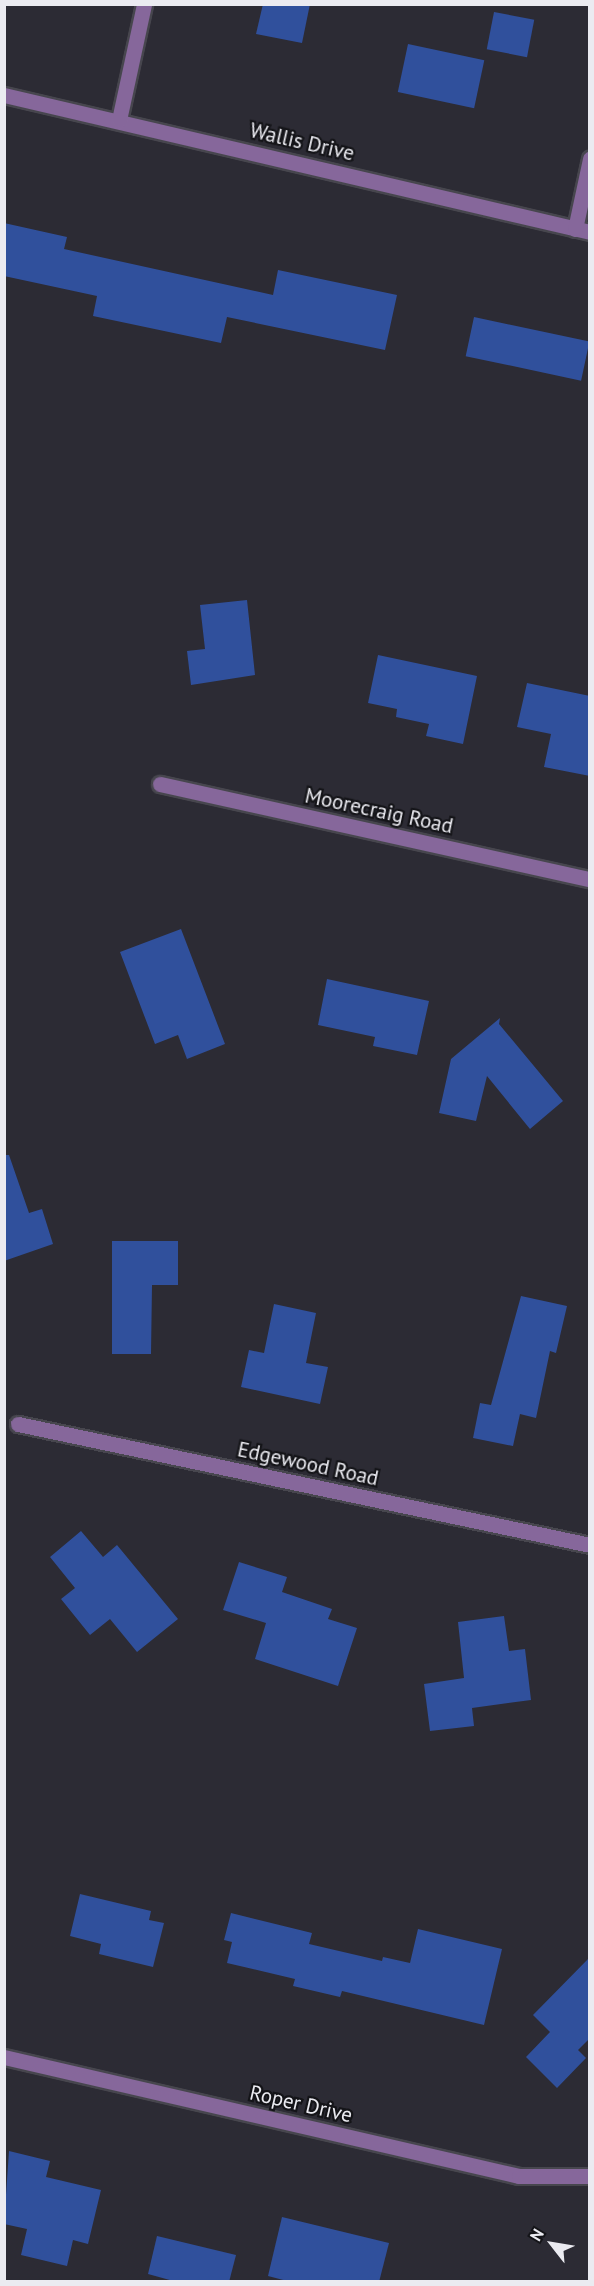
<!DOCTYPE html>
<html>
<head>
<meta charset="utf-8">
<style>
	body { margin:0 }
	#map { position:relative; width:594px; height:2286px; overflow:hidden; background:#2c2b34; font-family:"PT Sans",sans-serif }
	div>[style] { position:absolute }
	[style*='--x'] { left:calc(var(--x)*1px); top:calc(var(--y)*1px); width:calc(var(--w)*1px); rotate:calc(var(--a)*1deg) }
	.building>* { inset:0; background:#30509c; transform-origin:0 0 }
	.roads { filter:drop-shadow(2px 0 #47464e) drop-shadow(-2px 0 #47464e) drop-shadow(0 2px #47464e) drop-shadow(0 -2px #47464e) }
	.minor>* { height:15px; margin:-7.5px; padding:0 7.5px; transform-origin:7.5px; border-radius:7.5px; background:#86679b }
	span { translate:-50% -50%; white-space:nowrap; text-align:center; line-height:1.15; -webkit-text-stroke:4.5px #141418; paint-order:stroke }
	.street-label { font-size:21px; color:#ebebf1 }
	.frame { position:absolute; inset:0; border:6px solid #ebebf1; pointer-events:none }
	.north { position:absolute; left:522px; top:2214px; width:60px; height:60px; -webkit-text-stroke:4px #141418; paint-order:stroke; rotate:301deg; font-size:16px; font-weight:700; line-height:24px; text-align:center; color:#ebebf1 }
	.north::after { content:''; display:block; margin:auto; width:21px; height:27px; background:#ebebf1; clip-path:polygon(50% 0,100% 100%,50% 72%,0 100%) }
</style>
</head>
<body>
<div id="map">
	<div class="building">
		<i style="clip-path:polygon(263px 4px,310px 4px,302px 43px,256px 34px)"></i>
		<i style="left:494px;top:12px;width:41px;height:38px;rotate:11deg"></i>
		<i style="left:408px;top:44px;width:78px;height:49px;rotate:12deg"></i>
		<i style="clip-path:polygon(4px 223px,67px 237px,64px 249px,273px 295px,278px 270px,397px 295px,385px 350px,227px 317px,221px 343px,93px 316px,97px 296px,4px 276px)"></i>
		<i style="left:474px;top:317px;width:118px;height:40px;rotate:12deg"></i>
		<i style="clip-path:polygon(247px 600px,255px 675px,191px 685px,187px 651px,205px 649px,200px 605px)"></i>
		<i style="clip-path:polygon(378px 655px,477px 676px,463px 744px,426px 736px,429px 724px,396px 717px,397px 709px,368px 703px)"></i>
		<i style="clip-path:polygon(527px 683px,590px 696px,590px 776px,544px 767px,551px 734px,517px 727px)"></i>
		<i style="clip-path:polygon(181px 929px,225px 1044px,187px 1059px,178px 1035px,155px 1044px,120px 952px)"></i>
		<i style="clip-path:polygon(327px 979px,429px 1001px,417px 1055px,373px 1046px,375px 1037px,318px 1025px)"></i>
		<i style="clip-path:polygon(500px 1018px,499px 1024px,563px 1101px,530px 1129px,487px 1076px,476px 1121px,439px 1113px,451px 1059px)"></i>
		<i style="clip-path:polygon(4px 1155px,9px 1155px,29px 1213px,42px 1209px,53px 1244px,4px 1261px)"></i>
		<i style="clip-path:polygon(112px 1241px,178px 1241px,178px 1285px,152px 1285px,151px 1354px,112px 1354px)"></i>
		<i style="clip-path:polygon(521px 1296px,567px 1306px,556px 1353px,550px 1351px,536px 1418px,520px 1414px,513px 1446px,473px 1438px,480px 1403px,491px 1405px)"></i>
		<i style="clip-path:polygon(274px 1304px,316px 1313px,306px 1363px,328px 1367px,320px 1404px,241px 1387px,249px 1350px,264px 1353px)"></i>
		<i style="clip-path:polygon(81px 1531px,103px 1557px,117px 1545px,178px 1619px,137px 1652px,110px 1619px,90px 1635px,61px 1599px,75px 1588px,50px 1557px)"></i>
		<i style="clip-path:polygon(239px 1562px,287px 1577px,282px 1592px,332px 1609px,328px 1619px,357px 1628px,338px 1686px,255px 1659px,266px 1623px,223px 1610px)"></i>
		<i style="clip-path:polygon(504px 1616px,509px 1651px,525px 1649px,531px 1700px,472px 1708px,474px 1726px,430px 1731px,424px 1684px,464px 1678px,458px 1622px)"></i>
		<i style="clip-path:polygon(80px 1894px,151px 1911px,149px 1920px,164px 1923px,153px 1967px,99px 1954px,101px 1944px,70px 1936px)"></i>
		<i style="clip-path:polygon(231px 1913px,312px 1933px,309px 1944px,382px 1961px,383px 1957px,410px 1963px,418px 1929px,502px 1949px,484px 2025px,342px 1991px,340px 1997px,293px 1986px,295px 1979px,227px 1963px,232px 1942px,224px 1940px)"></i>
		<i style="clip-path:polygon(590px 1957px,590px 2038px,578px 2050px,586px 2058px,557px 2088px,526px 2057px,550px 2032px,533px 2015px)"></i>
		<i style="clip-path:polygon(9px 2151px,50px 2161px,46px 2177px,101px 2190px,88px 2244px,73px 2240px,67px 2266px,21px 2255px,27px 2229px,4px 2224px)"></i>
		<i style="clip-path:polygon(282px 2217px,389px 2243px,379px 2282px,291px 2282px,268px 2276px)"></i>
		<i style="clip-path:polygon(157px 2236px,236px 2255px,229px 2282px,177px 2282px,148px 2274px)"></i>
	</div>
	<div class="roads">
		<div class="minor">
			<i style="--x:4;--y:95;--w:602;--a:13.16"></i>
			<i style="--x:119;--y:120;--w:119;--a:-77.8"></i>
			<i style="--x:575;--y:229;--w:72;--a:-77.9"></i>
			<i style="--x:160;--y:784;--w:440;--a:12.5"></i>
			<i style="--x:18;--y:1424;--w:585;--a:11.94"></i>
			<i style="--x:4;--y:2057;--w:529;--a:13.01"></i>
			<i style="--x:519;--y:2176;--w:71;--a:0"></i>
		</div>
	</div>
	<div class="street-label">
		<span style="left:302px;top:142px;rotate:13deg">Wallis Drive</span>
		<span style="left:379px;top:811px;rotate:12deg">Moorecraig Road</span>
		<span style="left:308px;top:1464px;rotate:12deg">Edgewood Road</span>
		<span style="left:301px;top:2104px;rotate:13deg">Roper Drive</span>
	</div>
	<div class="frame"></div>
	<div class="north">N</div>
</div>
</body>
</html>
